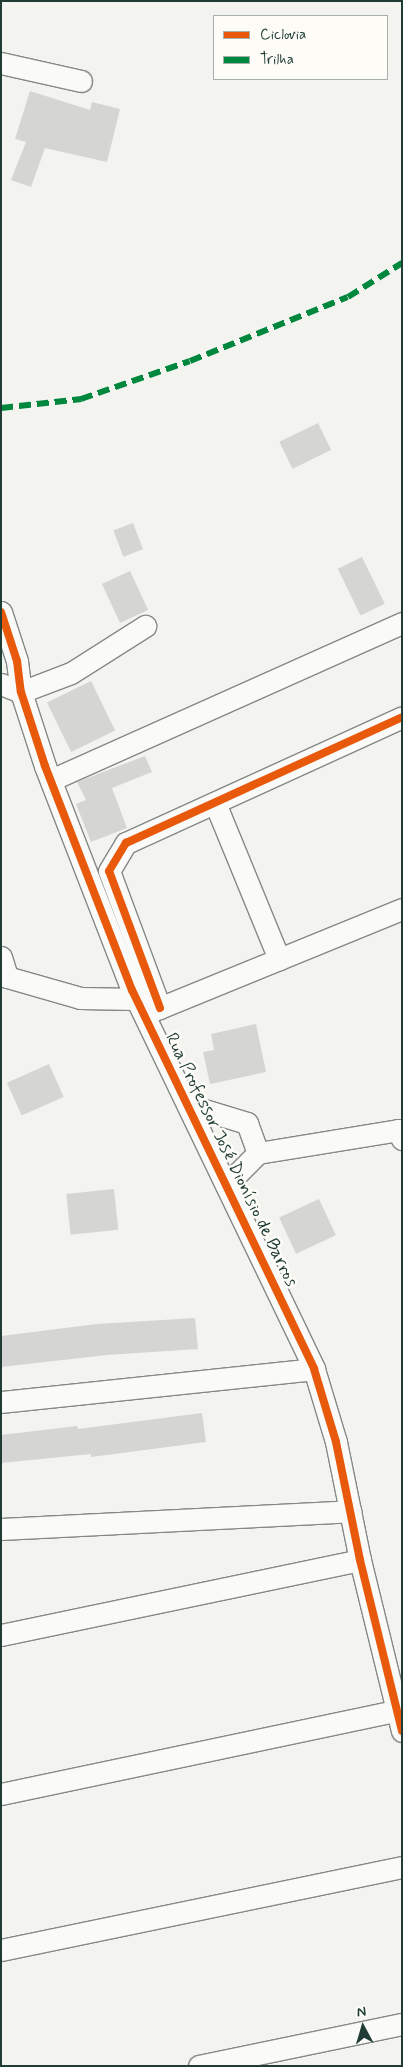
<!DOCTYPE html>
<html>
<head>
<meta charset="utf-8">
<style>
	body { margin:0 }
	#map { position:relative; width:403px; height:2067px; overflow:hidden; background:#f3f3f0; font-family:Mynerve,sans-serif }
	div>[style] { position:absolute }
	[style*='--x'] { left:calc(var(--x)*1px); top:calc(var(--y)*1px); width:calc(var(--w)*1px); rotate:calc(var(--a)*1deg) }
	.building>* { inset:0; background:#d5d6d3; transform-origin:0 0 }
	.roads { filter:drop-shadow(1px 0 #848986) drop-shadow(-1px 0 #848986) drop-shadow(0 1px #848986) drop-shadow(0 -1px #848986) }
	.minor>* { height:21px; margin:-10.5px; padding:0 10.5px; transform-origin:10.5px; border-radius:10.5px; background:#fafaf8 }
	.quiet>* { height:6px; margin-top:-3px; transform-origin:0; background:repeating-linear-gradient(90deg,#00873e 0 12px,transparent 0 18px) }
	.cycleway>* { height:8px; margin:-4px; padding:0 4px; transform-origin:4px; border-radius:4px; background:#e8590c }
	span { translate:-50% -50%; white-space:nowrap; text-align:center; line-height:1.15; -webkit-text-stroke:5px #fdfcf7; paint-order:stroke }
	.street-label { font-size:18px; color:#1f3d34 }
	.frame { position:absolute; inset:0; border:2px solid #1f3d34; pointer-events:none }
	.legend { position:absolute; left:213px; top:15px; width:175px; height:65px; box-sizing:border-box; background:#fdfcf7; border:1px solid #a4b0a9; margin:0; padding:6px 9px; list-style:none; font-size:15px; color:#1f3d34 }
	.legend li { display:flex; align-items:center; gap:10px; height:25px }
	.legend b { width:25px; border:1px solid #a4b0a9 }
	.north { position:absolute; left:338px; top:2002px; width:50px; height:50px; -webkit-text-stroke:4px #fdfcf7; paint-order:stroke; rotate:354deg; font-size:14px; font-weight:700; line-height:20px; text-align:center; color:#1f3d34 }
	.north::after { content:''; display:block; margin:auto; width:18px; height:22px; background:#1f3d34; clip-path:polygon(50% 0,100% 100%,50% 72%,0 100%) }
</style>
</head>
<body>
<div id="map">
	<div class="building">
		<i style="clip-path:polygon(30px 91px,90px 110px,92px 102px,120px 109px,107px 162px,45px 148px,31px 187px,11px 180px,26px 142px,15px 139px)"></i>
		<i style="left:318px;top:423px;width:30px;height:43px;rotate:64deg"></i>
		<i style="left:133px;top:523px;width:28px;height:21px;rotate:69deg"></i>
		<i style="left:362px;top:557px;width:52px;height:27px;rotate:64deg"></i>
		<i style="left:130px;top:571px;width:43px;height:31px;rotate:65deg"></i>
		<i style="left:91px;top:681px;width:55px;height:49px;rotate:64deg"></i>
		<i style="clip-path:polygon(145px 756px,152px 772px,112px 788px,127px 828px,91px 842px,76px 804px,86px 800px,77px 782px)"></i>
		<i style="clip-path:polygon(256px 1024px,266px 1072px,210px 1084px,203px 1052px,214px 1050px,211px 1034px)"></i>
		<i style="left:49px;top:1064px;width:36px;height:46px;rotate:66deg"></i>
		<i style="left:114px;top:1189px;width:41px;height:48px;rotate:84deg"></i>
		<i style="left:319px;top:1199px;width:40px;height:44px;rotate:65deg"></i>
		<i style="clip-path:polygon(195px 1318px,198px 1349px,107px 1355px,1px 1367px,1px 1336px,97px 1324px)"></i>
		<i style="clip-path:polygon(202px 1413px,206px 1442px,91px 1457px,91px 1454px,1px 1463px,1px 1435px,77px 1426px,78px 1429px)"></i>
	</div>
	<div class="roads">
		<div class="minor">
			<i style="--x:1;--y:63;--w:82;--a:12.7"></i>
			<i style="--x:1;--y:612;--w:52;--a:71.9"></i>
			<i style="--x:17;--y:661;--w:31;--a:83"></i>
			<i style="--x:21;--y:692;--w:78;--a:72"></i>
			<i style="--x:45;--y:766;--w:240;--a:68.8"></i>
			<i style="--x:132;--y:990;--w:420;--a:64.3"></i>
			<i style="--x:314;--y:1369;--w:76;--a:73.2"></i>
			<i style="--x:336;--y:1442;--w:120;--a:78.5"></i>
			<i style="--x:360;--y:1560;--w:176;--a:76.2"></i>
			<i style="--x:1;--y:684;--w:22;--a:22"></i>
			<i style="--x:21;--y:692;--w:53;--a:-20.8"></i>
			<i style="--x:71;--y:673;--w:88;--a:-32.4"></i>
			<i style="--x:51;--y:780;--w:385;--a:-24.1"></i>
			<i style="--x:215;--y:803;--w:169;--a:67.7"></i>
			<i style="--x:1;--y:957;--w:21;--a:73"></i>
			<i style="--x:7;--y:977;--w:76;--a:16"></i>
			<i style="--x:80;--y:998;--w:57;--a:1"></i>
			<i style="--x:160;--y:1008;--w:146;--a:-110.4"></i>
			<i style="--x:109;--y:871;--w:33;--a:-59"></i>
			<i style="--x:126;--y:843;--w:303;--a:-24.5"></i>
			<i style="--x:147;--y:1013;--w:275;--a:-22.2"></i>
			<i style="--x:188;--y:1105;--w:62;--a:17"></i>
			<i style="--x:247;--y:1123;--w:32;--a:70"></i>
			<i style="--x:226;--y:1185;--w:45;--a:-45"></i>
			<i style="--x:258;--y:1153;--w:142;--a:-9.3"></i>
			<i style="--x:398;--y:1130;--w:10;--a:66"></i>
			<i style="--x:1;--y:1402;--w:315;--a:-6"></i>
			<i style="--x:1;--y:1529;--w:350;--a:-2.9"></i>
			<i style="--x:1;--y:1635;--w:367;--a:-11.8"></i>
			<i style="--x:1;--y:1794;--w:404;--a:-11.9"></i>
			<i style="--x:1;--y:1950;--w:409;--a:-11.7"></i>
			<i style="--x:199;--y:2066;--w:207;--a:-11.7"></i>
		</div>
	</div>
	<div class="quiet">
		<i style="--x:1;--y:408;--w:81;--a:-6.4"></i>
		<i style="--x:81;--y:399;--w:115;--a:-19.2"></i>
		<i style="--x:190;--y:361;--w:170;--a:-22.1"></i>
		<i style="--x:348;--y:297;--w:64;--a:-32.2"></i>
	</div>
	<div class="cycleway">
		<i style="--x:1;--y:612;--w:52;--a:71.9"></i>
		<i style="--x:17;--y:661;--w:31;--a:83"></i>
		<i style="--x:21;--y:692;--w:78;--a:72"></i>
		<i style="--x:45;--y:766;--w:240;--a:68.8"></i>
		<i style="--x:132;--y:990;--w:420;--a:64.3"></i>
		<i style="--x:314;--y:1369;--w:76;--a:73.2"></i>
		<i style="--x:336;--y:1442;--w:120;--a:78.5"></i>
		<i style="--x:360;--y:1560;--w:176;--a:76.2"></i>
		<i style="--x:160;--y:1008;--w:146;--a:-110.4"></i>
		<i style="--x:109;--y:871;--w:33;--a:-59"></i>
		<i style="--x:126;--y:843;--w:303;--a:-24.5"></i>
	</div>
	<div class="street-label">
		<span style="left:231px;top:1160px;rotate:64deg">Rua Professor José Dionísio de Barros</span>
	</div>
	<div class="frame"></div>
	<ul class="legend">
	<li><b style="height:6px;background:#e8590c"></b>Ciclovia</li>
	<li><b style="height:6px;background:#00873e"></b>Trilha</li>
	</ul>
	<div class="north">N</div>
</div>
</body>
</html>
